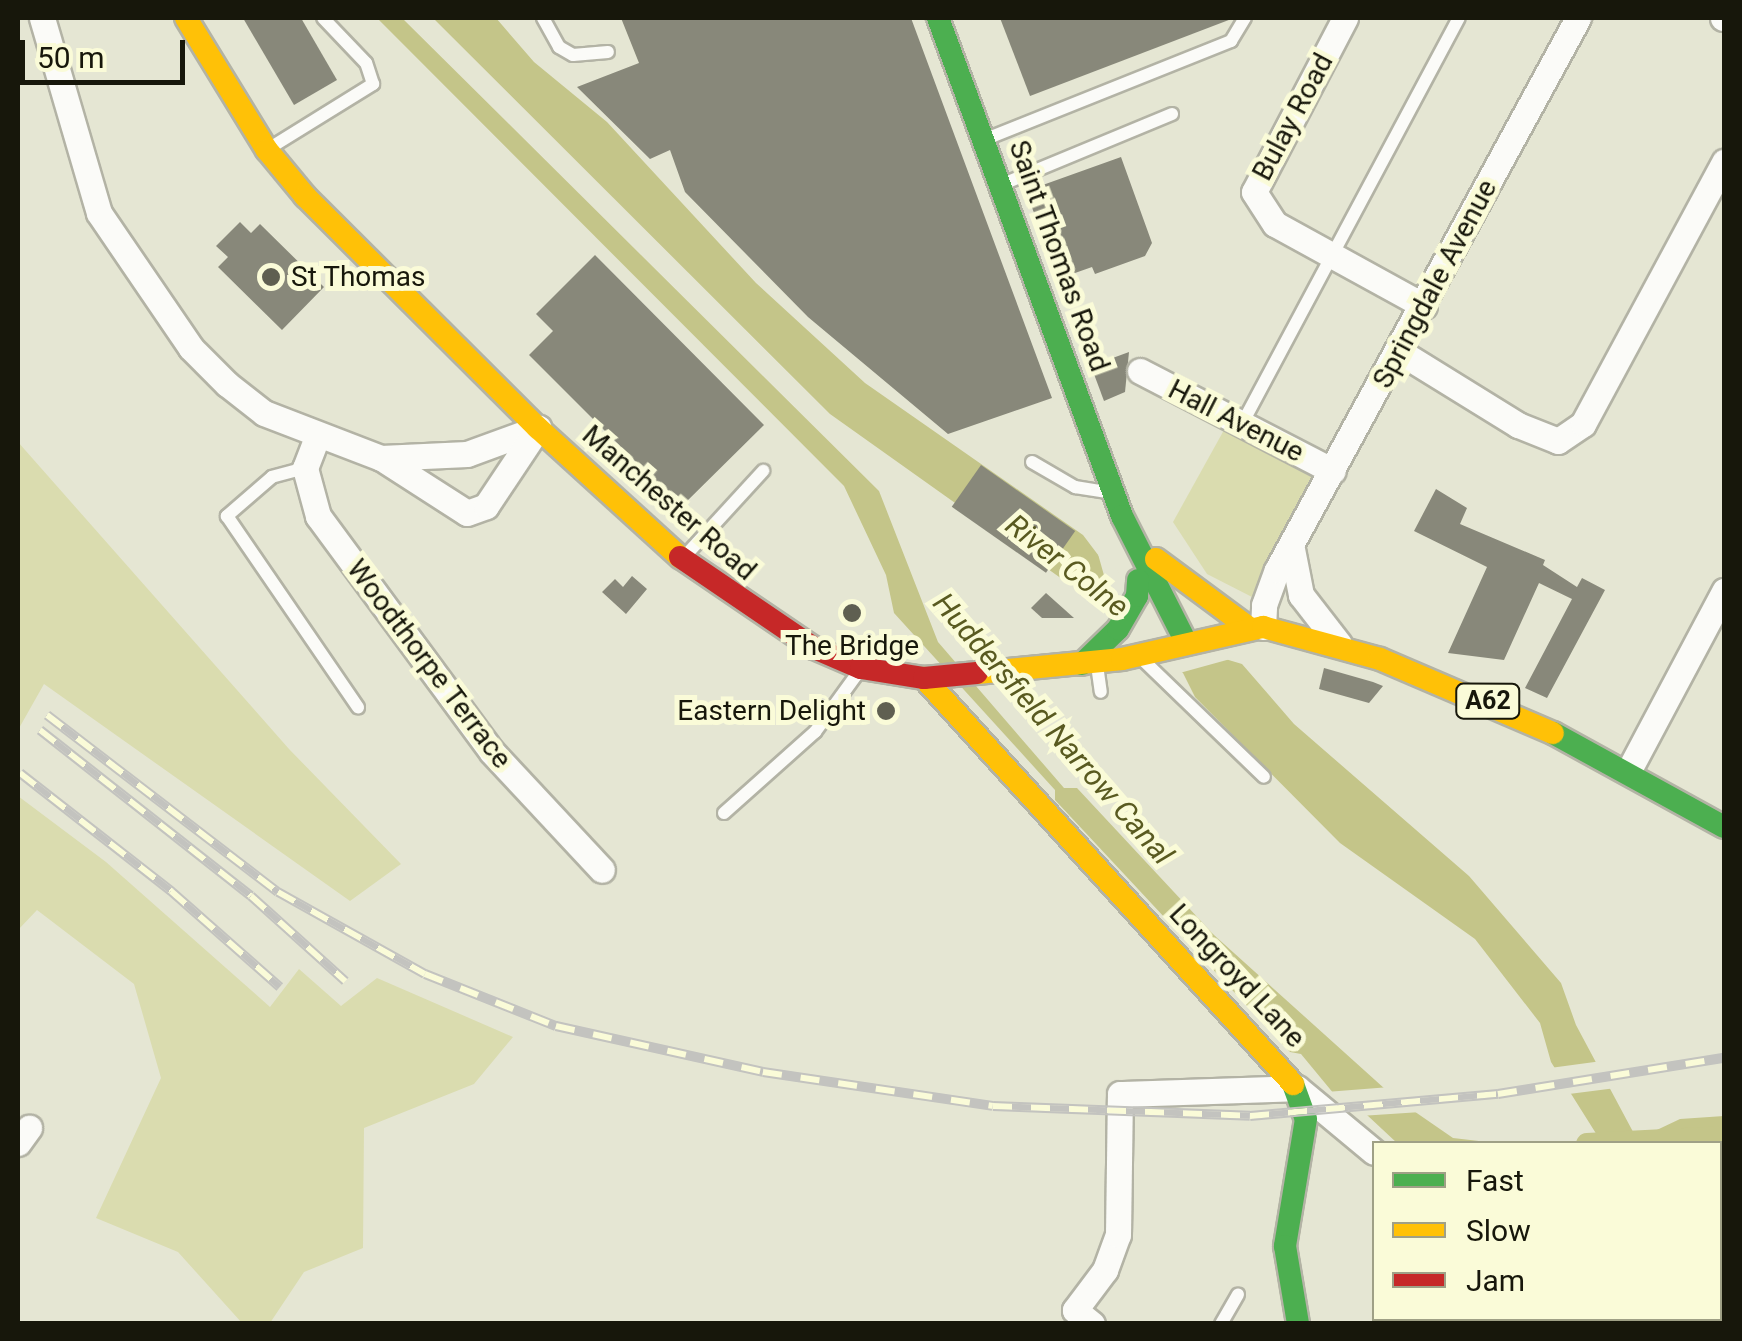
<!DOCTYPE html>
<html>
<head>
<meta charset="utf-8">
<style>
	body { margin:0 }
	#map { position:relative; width:1742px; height:1341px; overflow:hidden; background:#e5e6d3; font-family:Roboto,sans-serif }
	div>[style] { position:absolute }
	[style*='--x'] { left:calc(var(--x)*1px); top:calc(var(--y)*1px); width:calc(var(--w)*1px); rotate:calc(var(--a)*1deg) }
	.green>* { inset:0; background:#dadcaf }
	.water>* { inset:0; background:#c4c589 }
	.pier>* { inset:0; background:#e5e6d3 }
	.canal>* { height:22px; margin:-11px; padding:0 11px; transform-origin:11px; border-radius:11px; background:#c4c589 }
	.building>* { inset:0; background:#88887a; transform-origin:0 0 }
	.roads { filter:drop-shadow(2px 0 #b3b3a5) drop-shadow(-2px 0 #b3b3a5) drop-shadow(0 2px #b3b3a5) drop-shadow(0 -2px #b3b3a5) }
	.lane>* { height:12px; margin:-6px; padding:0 6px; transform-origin:6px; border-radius:6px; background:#fbfbf8 }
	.street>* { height:25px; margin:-12.5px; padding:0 12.5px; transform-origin:12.5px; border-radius:12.5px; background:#fbfbf8 }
	.fast>* { height:22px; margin:-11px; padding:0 11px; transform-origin:11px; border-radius:11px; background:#4caf50 }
	.slow>* { height:22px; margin:-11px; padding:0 11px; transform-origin:11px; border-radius:11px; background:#ffc107 }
	.jam>* { height:22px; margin:-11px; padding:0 11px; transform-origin:11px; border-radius:11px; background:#c62828 }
	.rail>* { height:10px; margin-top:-5px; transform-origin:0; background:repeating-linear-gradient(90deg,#fafbd8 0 19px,#c3c3bf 0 38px); box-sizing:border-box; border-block:2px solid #c3c3bf }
	.dots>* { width:28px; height:28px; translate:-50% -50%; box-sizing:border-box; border:5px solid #fafbd8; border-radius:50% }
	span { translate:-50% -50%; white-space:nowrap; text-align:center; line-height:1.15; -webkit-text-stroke:10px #fafbd8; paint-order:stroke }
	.shield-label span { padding:2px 8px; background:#fafbd8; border:2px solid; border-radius:8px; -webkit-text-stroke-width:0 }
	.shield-label { font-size:25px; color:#17170b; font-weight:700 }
	.street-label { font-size:28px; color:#17170b }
	.poi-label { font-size:28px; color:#17170b }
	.left { translate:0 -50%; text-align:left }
	.right { translate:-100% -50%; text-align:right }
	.water-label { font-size:30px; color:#595a20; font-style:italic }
	.frame { position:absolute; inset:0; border:20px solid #17170b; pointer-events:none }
	.legend { position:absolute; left:1372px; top:1141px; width:350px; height:180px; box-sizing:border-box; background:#fafbd8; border:2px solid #9fa086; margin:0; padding:12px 18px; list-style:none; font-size:30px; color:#17170b }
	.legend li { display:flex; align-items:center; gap:20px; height:50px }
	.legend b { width:50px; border:2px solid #9fa086 }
	.scale { position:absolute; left:20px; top:40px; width:165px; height:45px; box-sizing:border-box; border:5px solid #17170b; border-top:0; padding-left:12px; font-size:30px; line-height:35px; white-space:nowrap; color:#17170b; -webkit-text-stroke:8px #fafbd8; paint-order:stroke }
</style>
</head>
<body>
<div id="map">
	<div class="green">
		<i style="clip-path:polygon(1224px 430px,1317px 478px,1254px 598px,1207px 574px,1173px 522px)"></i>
		<i style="clip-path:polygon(18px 442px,289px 749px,401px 864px,350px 901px,44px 684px,18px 730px)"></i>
		<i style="clip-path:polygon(18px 796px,106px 862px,270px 1007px,299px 969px,341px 1006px,377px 978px,513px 1037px,474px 1084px,364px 1128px,363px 1248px,304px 1272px,270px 1323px,242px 1323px,178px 1252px,96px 1218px,161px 1078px,134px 984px,37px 910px,18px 930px)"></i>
	</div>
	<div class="water">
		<i style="clip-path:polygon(377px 18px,402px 18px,879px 491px,938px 642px,1064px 788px,1077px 788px,1214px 935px,1395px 1098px,1453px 1138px,1496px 1143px,1397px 1143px,1352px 1101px,1339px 1100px,1301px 1054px,1290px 1052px,1055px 800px,1055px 790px,894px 613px,886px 575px,844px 486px)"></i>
		<i style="clip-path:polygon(433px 18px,496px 18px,534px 62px,607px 122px,756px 283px,865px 383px,1083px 535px,1111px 572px,1222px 658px,1242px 664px,1294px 724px,1469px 876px,1561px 983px,1576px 1025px,1639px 1143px,1602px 1143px,1551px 1062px,1540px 1023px,1475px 939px,1340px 843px,1195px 697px,1183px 673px,1088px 590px,1062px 579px,830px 414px)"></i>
		<i style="clip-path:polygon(1724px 1116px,1724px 1159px,1720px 1144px,1648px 1143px,1642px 1137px,1680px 1119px)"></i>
	</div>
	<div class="pier">
		<i style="clip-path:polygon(1096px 547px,1140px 596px,1234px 658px,1176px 674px,1097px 605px,1107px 586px)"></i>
		<i style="clip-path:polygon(1602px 1061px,1616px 1088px,1569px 1094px,1550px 1068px)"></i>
		<i style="clip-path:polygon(1390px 1087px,1421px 1112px,1360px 1116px,1326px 1092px)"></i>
	</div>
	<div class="canal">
		<i style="--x:1587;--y:1144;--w:137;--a:-2.9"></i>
	</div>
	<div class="building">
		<i style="clip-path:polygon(243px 18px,301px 18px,337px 80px,294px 105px)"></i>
		<i style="clip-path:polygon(621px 18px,911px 18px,1052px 398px,948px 434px,808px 317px,685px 192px,670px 150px,650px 159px,577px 87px,639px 63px)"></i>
		<i style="clip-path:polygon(1000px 18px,1234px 18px,1030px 96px)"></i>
		<i style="clip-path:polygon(1121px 157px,1152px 243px,1145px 256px,1095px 274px,1092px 267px,1058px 279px,1026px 191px)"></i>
		<i style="clip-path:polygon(240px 222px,251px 233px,260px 224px,324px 287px,282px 330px,218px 267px,228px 257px,216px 246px)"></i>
		<i style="clip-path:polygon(595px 255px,764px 425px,681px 507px,529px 355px,553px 331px,536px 314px)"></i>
		<i style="clip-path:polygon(1129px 352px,1125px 392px,1104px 401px,1091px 366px)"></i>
		<i style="left:981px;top:465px;width:115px;height:51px;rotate:35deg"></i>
		<i style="clip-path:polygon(1436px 489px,1467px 508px,1460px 524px,1545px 560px,1543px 565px,1577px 587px,1582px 578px,1605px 590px,1547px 698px,1525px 688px,1572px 599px,1539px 583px,1504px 660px,1448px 653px,1487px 567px,1414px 531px)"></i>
		<i style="clip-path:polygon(632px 576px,647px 589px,626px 614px,602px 592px,615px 579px,623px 587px)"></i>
		<i style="clip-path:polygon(1046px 593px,1074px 618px,1042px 618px,1031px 608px)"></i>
		<i style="clip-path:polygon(1324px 668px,1373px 682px,1383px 686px,1369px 703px,1319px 689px)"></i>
	</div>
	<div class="roads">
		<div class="lane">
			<i style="--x:543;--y:18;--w:33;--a:61"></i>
			<i style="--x:559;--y:47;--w:16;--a:30"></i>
			<i style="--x:573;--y:55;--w:35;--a:-5"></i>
			<i style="--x:986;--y:139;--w:264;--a:-21.8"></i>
			<i style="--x:1231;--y:41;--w:27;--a:-59"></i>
			<i style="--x:273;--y:146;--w:118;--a:-31.8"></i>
			<i style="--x:373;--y:84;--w:22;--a:-108"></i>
			<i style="--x:366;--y:63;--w:62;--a:-133.7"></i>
			<i style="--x:1003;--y:184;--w:183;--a:-22.5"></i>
			<i style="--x:1242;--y:424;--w:460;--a:-61.9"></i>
			<i style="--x:1032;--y:462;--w:50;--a:30.2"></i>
			<i style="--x:1075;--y:487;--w:31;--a:9"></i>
			<i style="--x:305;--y:468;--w:34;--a:165"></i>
			<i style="--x:272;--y:477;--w:60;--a:139.1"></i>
			<i style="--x:227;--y:516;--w:232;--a:55.6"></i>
			<i style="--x:687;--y:554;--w:113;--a:-47.5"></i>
			<i style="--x:1143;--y:660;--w:168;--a:44"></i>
			<i style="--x:1097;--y:665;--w:27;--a:82"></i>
			<i style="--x:724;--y:813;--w:122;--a:-41.7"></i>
			<i style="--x:815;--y:732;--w:72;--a:-54.1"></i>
			<i style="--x:1221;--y:1324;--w:34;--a:-60"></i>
		</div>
		<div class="street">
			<i style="--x:42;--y:18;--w:203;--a:73.7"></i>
			<i style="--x:99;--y:213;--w:163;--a:55.7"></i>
			<i style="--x:191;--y:348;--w:51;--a:45"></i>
			<i style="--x:227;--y:384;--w:47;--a:38.1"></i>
			<i style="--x:264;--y:413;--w:125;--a:21"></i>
			<i style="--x:381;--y:458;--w:86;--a:-2.7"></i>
			<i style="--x:467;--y:454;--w:76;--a:-20.1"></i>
			<i style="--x:1345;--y:18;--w:196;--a:117.6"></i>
			<i style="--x:1254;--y:192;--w:38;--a:57"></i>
			<i style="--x:1275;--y:224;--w:170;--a:28.8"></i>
			<i style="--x:1723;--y:18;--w:1;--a:0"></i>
			<i style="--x:1400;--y:352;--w:139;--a:31.7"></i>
			<i style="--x:1518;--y:425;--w:43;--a:21.8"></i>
			<i style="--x:1558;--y:441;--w:30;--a:-34"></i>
			<i style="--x:1583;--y:424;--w:298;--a:-61.7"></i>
			<i style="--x:1140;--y:371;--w:217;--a:27.4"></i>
			<i style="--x:317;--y:437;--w:33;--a:111"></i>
			<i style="--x:305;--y:468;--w:50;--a:74.8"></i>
			<i style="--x:318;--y:516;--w:293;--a:53.6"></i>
			<i style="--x:492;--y:752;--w:161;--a:47"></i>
			<i style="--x:386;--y:461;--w:96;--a:32.7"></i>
			<i style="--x:467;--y:513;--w:20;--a:-20"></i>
			<i style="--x:486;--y:506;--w:94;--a:-56.3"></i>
			<i style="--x:1292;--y:549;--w:47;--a:78.9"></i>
			<i style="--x:1301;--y:595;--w:62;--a:52.2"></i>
			<i style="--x:1263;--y:627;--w:22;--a:-87"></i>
			<i style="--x:1264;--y:605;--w:37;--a:-70"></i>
			<i style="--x:1277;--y:570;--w:629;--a:-61.4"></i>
			<i style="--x:1629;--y:770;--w:203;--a:-62"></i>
			<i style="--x:18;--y:1143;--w:19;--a:-54"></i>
			<i style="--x:1573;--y:1318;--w:8;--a:50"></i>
			<i style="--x:1092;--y:1324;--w:22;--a:-141"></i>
			<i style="--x:1075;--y:1310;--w:50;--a:-53.1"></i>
			<i style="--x:1105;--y:1270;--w:37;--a:-70"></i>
			<i style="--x:1118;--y:1235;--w:141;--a:-89.2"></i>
			<i style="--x:1120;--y:1094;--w:177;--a:-1.9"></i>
			<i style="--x:1297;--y:1088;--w:100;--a:39.7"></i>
		</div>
		<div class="fast">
			<i style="--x:938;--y:18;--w:531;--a:69.72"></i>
			<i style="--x:1122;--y:516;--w:141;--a:63.1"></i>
			<i style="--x:1082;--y:664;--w:50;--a:-44.2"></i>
			<i style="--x:1118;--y:629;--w:38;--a:-60"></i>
			<i style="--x:1137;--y:596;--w:16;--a:-86"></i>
			<i style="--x:1553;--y:733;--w:195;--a:28.8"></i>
			<i style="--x:1293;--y:1084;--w:37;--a:70"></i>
			<i style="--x:1306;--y:1119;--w:129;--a:99.4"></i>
			<i style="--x:1285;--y:1246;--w:79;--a:80.5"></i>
		</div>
		<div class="slow">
			<i style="--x:186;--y:18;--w:155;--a:58.5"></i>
			<i style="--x:267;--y:150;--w:60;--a:50.4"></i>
			<i style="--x:305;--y:196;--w:329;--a:44.9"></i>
			<i style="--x:538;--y:428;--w:192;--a:42.3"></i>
			<i style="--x:1156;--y:559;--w:114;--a:36.5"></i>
			<i style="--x:977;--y:673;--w:146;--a:-5.5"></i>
			<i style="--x:1122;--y:659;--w:145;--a:-12.8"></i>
			<i style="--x:1263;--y:627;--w:121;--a:15.3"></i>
			<i style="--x:1380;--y:659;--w:188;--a:23.2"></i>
			<i style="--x:924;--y:678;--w:549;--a:47.73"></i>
		</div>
		<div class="jam">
			<i style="--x:680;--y:557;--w:162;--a:34.2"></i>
			<i style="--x:814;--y:648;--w:51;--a:23.1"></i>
			<i style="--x:861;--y:668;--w:64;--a:9"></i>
			<i style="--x:924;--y:678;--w:53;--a:-5.4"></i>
		</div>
	</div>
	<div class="rail">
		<i style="--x:47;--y:715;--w:291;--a:37.5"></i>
		<i style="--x:278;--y:892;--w:168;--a:29.2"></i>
		<i style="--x:425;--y:974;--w:141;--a:21.7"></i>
		<i style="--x:556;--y:1026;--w:212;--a:12.5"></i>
		<i style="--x:763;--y:1072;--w:232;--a:8.4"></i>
		<i style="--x:993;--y:1106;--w:257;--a:2.2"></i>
		<i style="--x:1250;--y:1116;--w:249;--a:-5.1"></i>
		<i style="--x:1498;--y:1094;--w:229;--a:-9.1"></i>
		<i style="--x:40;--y:730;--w:268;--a:38.2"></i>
		<i style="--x:251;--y:896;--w:127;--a:42.1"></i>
		<i style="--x:20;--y:773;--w:192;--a:38"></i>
		<i style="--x:171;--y:891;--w:145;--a:41.4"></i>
	</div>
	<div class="dots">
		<i style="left:271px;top:277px;background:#5f5f51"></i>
		<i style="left:852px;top:613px;background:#5f5f51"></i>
		<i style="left:886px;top:711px;background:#5f5f51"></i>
	</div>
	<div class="shield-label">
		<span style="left:1488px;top:701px">A62</span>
	</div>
	<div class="street-label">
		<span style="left:1293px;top:117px;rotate:-62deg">Bulay Road</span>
		<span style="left:1059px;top:256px;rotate:70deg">Saint Thomas Road</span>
		<span style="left:1435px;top:284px;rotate:-62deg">Springdale Avenue</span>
		<span style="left:1236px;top:421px;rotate:27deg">Hall Avenue</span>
		<span style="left:669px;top:503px;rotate:41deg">Manchester Road</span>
		<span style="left:429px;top:664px;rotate:53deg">Woodthorpe Terrace</span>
		<span style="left:1237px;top:976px;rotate:47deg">Longroyd Lane</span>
	</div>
	<div class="poi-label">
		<span class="left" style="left:291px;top:277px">St Thomas</span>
		<span style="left:852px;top:646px">The Bridge</span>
		<span class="right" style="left:866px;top:711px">Eastern Delight</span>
	</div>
	<div class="water-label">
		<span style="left:1067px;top:566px;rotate:38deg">River Colne</span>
		<span style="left:1053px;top:729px;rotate:49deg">Huddersfield Narrow Canal</span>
	</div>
	<div class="frame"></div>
	<ul class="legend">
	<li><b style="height:12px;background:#4caf50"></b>Fast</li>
	<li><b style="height:12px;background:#ffc107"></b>Slow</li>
	<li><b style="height:12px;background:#c62828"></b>Jam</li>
	</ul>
	<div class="scale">50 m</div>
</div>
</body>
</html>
